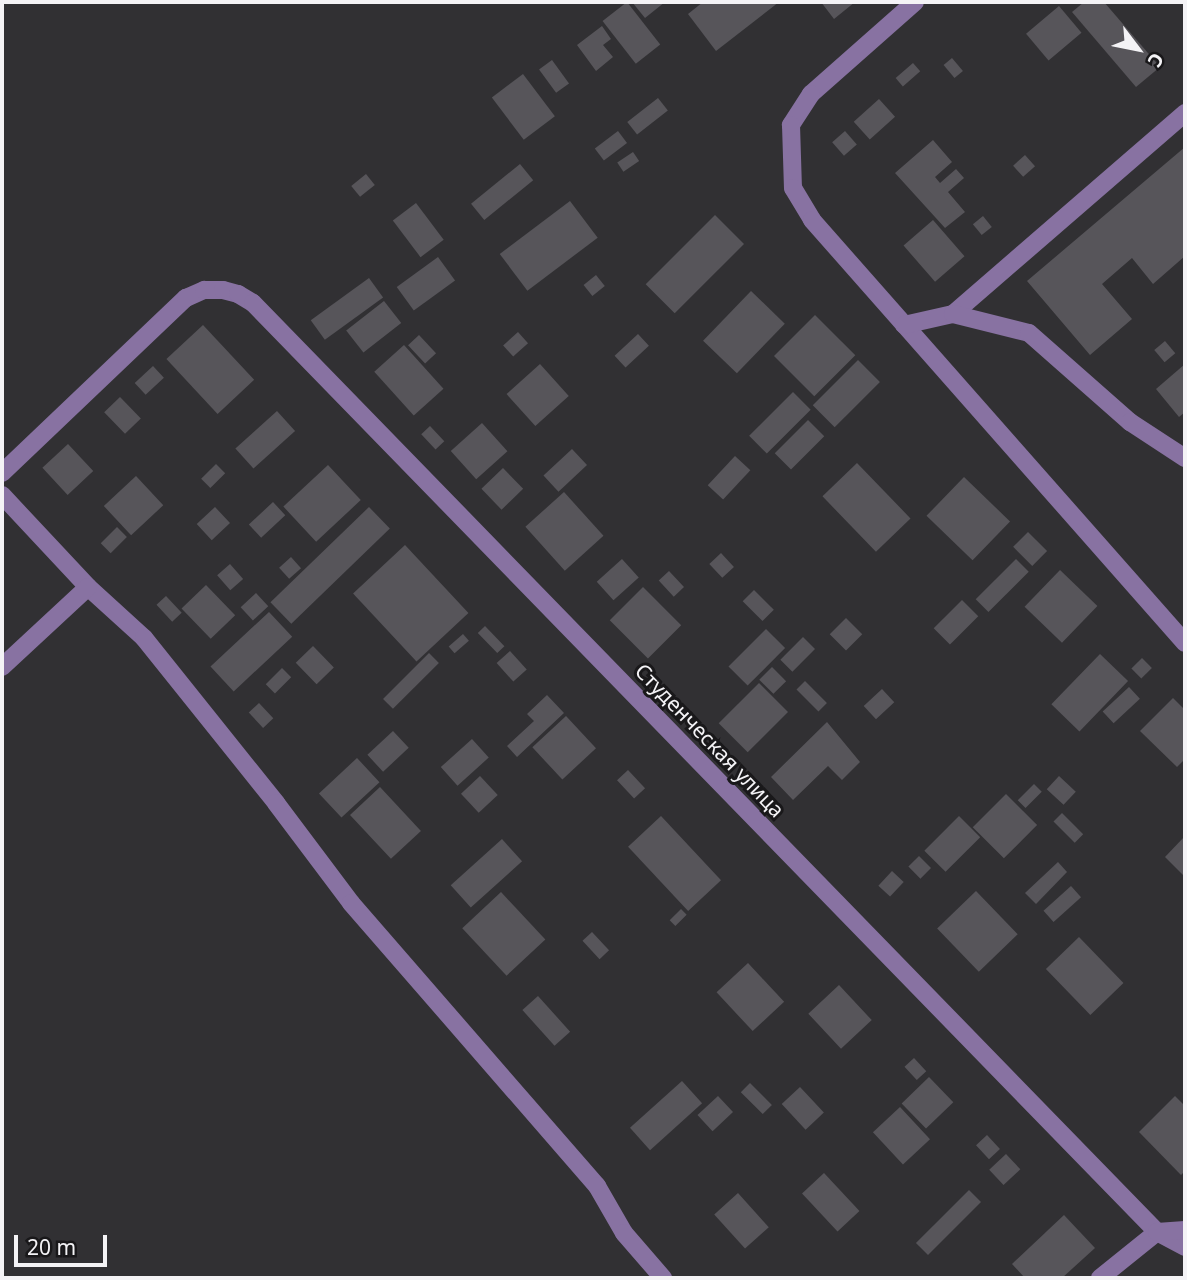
<!DOCTYPE html>
<html>
<head>
<meta charset="utf-8">
<style>
	body { margin:0 }
	#map { position:relative; width:1187px; height:1280px; overflow:hidden; background:#313033; font-family:"Noto Sans",sans-serif }
	div>[style] { position:absolute }
	[style*='--x'] { left:calc(var(--x)*1px); top:calc(var(--y)*1px); width:calc(var(--w)*1px); rotate:calc(var(--a)*1deg) }
	.building>* { inset:0; background:#57555a; transform-origin:0 0 }
	.minor>* { height:18px; margin:-9px; padding:0 9px; transform-origin:9px; border-radius:9px; background:#8872a2 }
	span { translate:-50% -50%; white-space:nowrap; text-align:center; line-height:1.15; -webkit-text-stroke:6px #19181a; paint-order:stroke }
	.street-label { font-size:21px; color:#f4f3f6 }
	.frame { position:absolute; inset:0; border:4px solid #f4f3f6; pointer-events:none }
	.north { position:absolute; left:1103px; top:14px; width:70px; height:70px; -webkit-text-stroke:5px #19181a; paint-order:stroke; rotate:122deg; font-size:19px; font-weight:700; line-height:28px; text-align:center; color:#f4f3f6 }
	.north::after { content:''; display:block; margin:auto; width:24px; height:32px; background:#f4f3f6; clip-path:polygon(50% 0,100% 100%,50% 72%,0 100%) }
	.scale { position:absolute; left:14px; top:1235px; width:93px; height:32px; box-sizing:border-box; border:4px solid #f4f3f6; border-top:0; padding-left:9px; font-size:21px; line-height:24px; white-space:nowrap; color:#f4f3f6; -webkit-text-stroke:5px #19181a; paint-order:stroke }
</style>
</head>
<body>
<div id="map">
	<div class="building">
		<i style="left:627px;top:2px;width:54px;height:31px;rotate:52deg"></i>
		<i style="clip-path:polygon(632px 2px,665px 2px,645px 18px)"></i>
		<i style="clip-path:polygon(703px 2px,779px 2px,716px 51px,688px 14px)"></i>
		<i style="clip-path:polygon(821px 2px,855px 2px,834px 19px)"></i>
		<i style="clip-path:polygon(1084px 2px,1104px 2px,1160px 67px,1136px 87px,1072px 12px)"></i>
		<i style="left:1059px;top:6px;width:35px;height:43px;rotate:50deg"></i>
		<i style="clip-path:polygon(602px 26px,611px 39px,603px 45px,613px 57px,596px 71px,577px 45px)"></i>
		<i style="left:952px;top:58px;width:17px;height:11px;rotate:50deg"></i>
		<i style="left:552px;top:60px;width:29px;height:16px;rotate:54deg"></i>
		<i style="left:913px;top:63px;width:11px;height:23px;rotate:49deg"></i>
		<i style="left:523px;top:74px;width:53px;height:39px;rotate:53deg"></i>
		<i style="left:658px;top:98px;width:16px;height:39px;rotate:52deg"></i>
		<i style="left:879px;top:99px;width:24px;height:34px;rotate:48deg"></i>
		<i style="left:618px;top:131px;width:15px;height:29px;rotate:53deg"></i>
		<i style="left:845px;top:131px;width:18px;height:17px;rotate:49deg"></i>
		<i style="clip-path:polygon(933px 140px,952px 162px,935px 177px,940px 183px,956px 169px,964px 178px,948px 192px,965px 212px,945px 228px,895px 173px)"></i>
		<i style="clip-path:polygon(1185px 147px,1185px 256px,1153px 284px,1132px 258px,1102px 284px,1132px 319px,1090px 355px,1027px 281px)"></i>
		<i style="left:633px;top:152px;width:11px;height:19px;rotate:56deg"></i>
		<i style="left:1025px;top:155px;width:15px;height:16px;rotate:48deg"></i>
		<i style="left:520px;top:164px;width:21px;height:63px;rotate:51deg"></i>
		<i style="left:366px;top:174px;width:14px;height:19px;rotate:51deg"></i>
		<i style="left:570px;top:201px;width:46px;height:88px;rotate:53deg"></i>
		<i style="left:416px;top:203px;width:46px;height:29px;rotate:53deg"></i>
		<i style="left:715px;top:215px;width:41px;height:98px;rotate:45deg"></i>
		<i style="left:983px;top:216px;width:14px;height:13px;rotate:51deg"></i>
		<i style="left:933px;top:220px;width:48px;height:39px;rotate:49deg"></i>
		<i style="left:438px;top:257px;width:29px;height:51px;rotate:54deg"></i>
		<i style="left:596px;top:275px;width:14px;height:16px;rotate:51deg"></i>
		<i style="left:369px;top:278px;width:24px;height:72px;rotate:54deg"></i>
		<i style="left:751px;top:291px;width:47px;height:69px;rotate:44deg"></i>
		<i style="left:384px;top:301px;width:28px;height:48px;rotate:52deg"></i>
		<i style="left:815px;top:315px;width:57px;height:58px;rotate:45deg"></i>
		<i style="left:203px;top:325px;width:75px;height:50px;rotate:47deg"></i>
		<i style="left:518px;top:332px;width:15px;height:20px;rotate:48deg"></i>
		<i style="left:638px;top:334px;width:16px;height:32px;rotate:47deg"></i>
		<i style="left:419px;top:335px;width:25px;height:15px;rotate:47deg"></i>
		<i style="left:1165px;top:341px;width:16px;height:14px;rotate:50deg"></i>
		<i style="left:404px;top:345px;width:59px;height:40px;rotate:48deg"></i>
		<i style="left:858px;top:360px;width:31px;height:64px;rotate:45deg"></i>
		<i style="left:540px;top:364px;width:43px;height:45px;rotate:48deg"></i>
		<i style="clip-path:polygon(1185px 364px,1185px 412px,1179px 417px,1156px 389px)"></i>
		<i style="left:153px;top:366px;width:16px;height:25px;rotate:47deg"></i>
		<i style="left:793px;top:392px;width:25px;height:62px;rotate:45deg"></i>
		<i style="left:120px;top:397px;width:30px;height:22px;rotate:46deg"></i>
		<i style="left:277px;top:411px;width:27px;height:56px;rotate:48deg"></i>
		<i style="left:808px;top:420px;width:23px;height:47px;rotate:45deg"></i>
		<i style="left:482px;top:423px;width:38px;height:42px;rotate:48deg"></i>
		<i style="left:430px;top:426px;width:21px;height:12px;rotate:47deg"></i>
		<i style="left:68px;top:444px;width:37px;height:35px;rotate:47deg"></i>
		<i style="left:572px;top:449px;width:22px;height:39px;rotate:47deg"></i>
		<i style="left:735px;top:456px;width:21px;height:40px;rotate:43deg"></i>
		<i style="left:857px;top:463px;width:77px;height:48px;rotate:46deg"></i>
		<i style="left:216px;top:464px;width:13px;height:21px;rotate:45deg"></i>
		<i style="left:328px;top:465px;width:48px;height:61px;rotate:47deg"></i>
		<i style="left:503px;top:468px;width:29px;height:30px;rotate:46deg"></i>
		<i style="left:136px;top:476px;width:40px;height:44px;rotate:47deg"></i>
		<i style="left:964px;top:477px;width:64px;height:54px;rotate:44deg"></i>
		<i style="left:564px;top:492px;width:59px;height:52px;rotate:48deg"></i>
		<i style="left:273px;top:502px;width:18px;height:33px;rotate:47deg"></i>
		<i style="left:215px;top:507px;width:22px;height:25px;rotate:47deg"></i>
		<i style="left:369px;top:507px;width:30px;height:137px;rotate:46deg"></i>
		<i style="left:117px;top:527px;width:14px;height:23px;rotate:45deg"></i>
		<i style="left:1028px;top:532px;width:27px;height:21px;rotate:45deg"></i>
		<i style="left:405px;top:545px;width:93px;height:71px;rotate:47deg"></i>
		<i style="left:721px;top:553px;width:19px;height:16px;rotate:47deg"></i>
		<i style="left:291px;top:557px;width:15px;height:16px;rotate:48deg"></i>
		<i style="left:622px;top:559px;width:25px;height:34px;rotate:48deg"></i>
		<i style="left:1016px;top:559px;width:18px;height:57px;rotate:45deg"></i>
		<i style="left:230px;top:564px;width:20px;height:17px;rotate:49deg"></i>
		<i style="left:1060px;top:570px;width:52px;height:51px;rotate:44deg"></i>
		<i style="left:669px;top:571px;width:22px;height:14px;rotate:47deg"></i>
		<i style="left:206px;top:585px;width:42px;height:34px;rotate:46deg"></i>
		<i style="left:643px;top:587px;width:54px;height:47px;rotate:45deg"></i>
		<i style="left:754px;top:590px;width:28px;height:16px;rotate:45deg"></i>
		<i style="left:256px;top:593px;width:18px;height:21px;rotate:47deg"></i>
		<i style="left:166px;top:596px;width:23px;height:13px;rotate:47deg"></i>
		<i style="left:962px;top:600px;width:23px;height:40px;rotate:45deg"></i>
		<i style="left:269px;top:612px;width:34px;height:80px;rotate:47deg"></i>
		<i style="left:846px;top:618px;width:23px;height:23px;rotate:45deg"></i>
		<i style="left:485px;top:626px;width:28px;height:10px;rotate:46deg"></i>
		<i style="left:766px;top:629px;width:27px;height:53px;rotate:45deg"></i>
		<i style="left:463px;top:634px;width:9px;height:19px;rotate:49deg"></i>
		<i style="left:803px;top:637px;width:17px;height:32px;rotate:45deg"></i>
		<i style="left:313px;top:646px;width:30px;height:24px;rotate:46deg"></i>
		<i style="left:510px;top:651px;width:25px;height:18px;rotate:48deg"></i>
		<i style="left:429px;top:653px;width:14px;height:65px;rotate:45deg"></i>
		<i style="left:1100px;top:654px;width:39px;height:70px;rotate:44deg"></i>
		<i style="left:1142px;top:658px;width:14px;height:15px;rotate:45deg"></i>
		<i style="left:772px;top:667px;width:20px;height:18px;rotate:45deg"></i>
		<i style="left:282px;top:668px;width:13px;height:23px;rotate:45deg"></i>
		<i style="left:805px;top:681px;width:31px;height:12px;rotate:45deg"></i>
		<i style="left:759px;top:683px;width:41px;height:57px;rotate:45deg"></i>
		<i style="left:1129px;top:687px;width:16px;height:36px;rotate:47deg"></i>
		<i style="left:882px;top:689px;width:18px;height:25px;rotate:47deg"></i>
		<i style="clip-path:polygon(547px 695px,564px 713px,517px 757px,507px 746px,534px 721px,527px 714px)"></i>
		<i style="clip-path:polygon(1173px 698px,1185px 710px,1185px 759px,1177px 767px,1140px 731px)"></i>
		<i style="left:259px;top:703px;width:21px;height:14px;rotate:47deg"></i>
		<i style="left:566px;top:716px;width:44px;height:46px;rotate:47deg"></i>
		<i style="clip-path:polygon(827px 722px,860px 762px,842px 780px,828px 766px,793px 800px,771px 777px)"></i>
		<i style="left:393px;top:731px;width:23px;height:35px;rotate:47deg"></i>
		<i style="left:472px;top:739px;width:25px;height:42px;rotate:48deg"></i>
		<i style="left:357px;top:758px;width:33px;height:52px;rotate:47deg"></i>
		<i style="left:628px;top:770px;width:25px;height:15px;rotate:47deg"></i>
		<i style="left:480px;top:776px;width:26px;height:26px;rotate:47deg"></i>
		<i style="left:1059px;top:776px;width:23px;height:18px;rotate:43deg"></i>
		<i style="left:1034px;top:784px;width:11px;height:23px;rotate:45deg"></i>
		<i style="left:380px;top:787px;width:60px;height:41px;rotate:47deg"></i>
		<i style="left:1006px;top:794px;width:44px;height:47px;rotate:45deg"></i>
		<i style="left:1062px;top:813px;width:30px;height:12px;rotate:45deg"></i>
		<i style="left:661px;top:816px;width:88px;height:45px;rotate:47deg"></i>
		<i style="left:959px;top:816px;width:30px;height:49px;rotate:45deg"></i>
		<i style="clip-path:polygon(1185px 836px,1185px 877px,1165px 857px)"></i>
		<i style="left:502px;top:839px;width:30px;height:69px;rotate:48deg"></i>
		<i style="left:919px;top:856px;width:17px;height:15px;rotate:45deg"></i>
		<i style="clip-path:polygon(1058px 862px,1067px 872px,1036px 904px,1025px 893px)"></i>
		<i style="left:892px;top:871px;width:16px;height:20px;rotate:43deg"></i>
		<i style="left:1071px;top:886px;width:15px;height:37px;rotate:48deg"></i>
		<i style="left:976px;top:891px;width:60px;height:54px;rotate:46deg"></i>
		<i style="left:501px;top:892px;width:65px;height:53px;rotate:47deg"></i>
		<i style="left:681px;top:909px;width:8px;height:16px;rotate:45deg"></i>
		<i style="left:592px;top:932px;width:25px;height:13px;rotate:47deg"></i>
		<i style="left:1079px;top:937px;width:64px;height:46px;rotate:46deg"></i>
		<i style="left:748px;top:963px;width:53px;height:43px;rotate:47deg"></i>
		<i style="left:839px;top:985px;width:48px;height:42px;rotate:47deg"></i>
		<i style="left:538px;top:996px;width:48px;height:21px;rotate:48deg"></i>
		<i style="left:914px;top:1058px;width:18px;height:13px;rotate:47deg"></i>
		<i style="left:929px;top:1077px;width:35px;height:38px;rotate:46deg"></i>
		<i style="left:682px;top:1081px;width:30px;height:70px;rotate:48deg"></i>
		<i style="left:750px;top:1083px;width:31px;height:13px;rotate:45deg"></i>
		<i style="left:800px;top:1087px;width:35px;height:25px;rotate:47deg"></i>
		<i style="left:718px;top:1096px;width:22px;height:28px;rotate:47deg"></i>
		<i style="clip-path:polygon(1175px 1096px,1185px 1106px,1185px 1171px,1181px 1175px,1139px 1132px)"></i>
		<i style="left:900px;top:1107px;width:44px;height:37px;rotate:47deg"></i>
		<i style="left:987px;top:1135px;width:19px;height:15px;rotate:47deg"></i>
		<i style="left:1006px;top:1154px;width:21px;height:23px;rotate:47deg"></i>
		<i style="left:824px;top:1173px;width:52px;height:30px;rotate:47deg"></i>
		<i style="left:969px;top:1190px;width:17px;height:75px;rotate:45deg"></i>
		<i style="left:738px;top:1193px;width:46px;height:32px;rotate:48deg"></i>
		<i style="clip-path:polygon(1064px 1215px,1095px 1248px,1062px 1278px,1025px 1278px,1012px 1264px)"></i>
	</div>
	<div class="minor">
		<i style="--x:915;--y:2;--w:139;--a:138.5"></i>
		<i style="--x:811;--y:94;--w:37;--a:123"></i>
		<i style="--x:791;--y:125;--w:63;--a:88.2"></i>
		<i style="--x:793;--y:188;--w:37;--a:59"></i>
		<i style="--x:812;--y:220;--w:564;--a:48.59"></i>
		<i style="--x:953;--y:314;--w:307;--a:-40.9"></i>
		<i style="--x:904;--y:325;--w:50;--a:-12.7"></i>
		<i style="--x:953;--y:314;--w:78;--a:14"></i>
		<i style="--x:1029;--y:333;--w:135;--a:41.4"></i>
		<i style="--x:1130;--y:422;--w:66;--a:33.2"></i>
		<i style="--x:2;--y:473;--w:254;--a:-43.6"></i>
		<i style="--x:186;--y:298;--w:20;--a:-24"></i>
		<i style="--x:204;--y:290;--w:19;--a:0"></i>
		<i style="--x:223;--y:290;--w:16;--a:15"></i>
		<i style="--x:238;--y:294;--w:17;--a:31"></i>
		<i style="--x:253;--y:303;--w:1296;--a:45.78"></i>
		<i style="--x:1157;--y:1232;--w:32;--a:28"></i>
		<i style="--x:2;--y:495;--w:126;--a:46.9"></i>
		<i style="--x:88;--y:587;--w:76;--a:42.3"></i>
		<i style="--x:144;--y:638;--w:211;--a:51.3"></i>
		<i style="--x:276;--y:803;--w:125;--a:53.1"></i>
		<i style="--x:351;--y:903;--w:375;--a:49"></i>
		<i style="--x:597;--y:1186;--w:54;--a:60.1"></i>
		<i style="--x:624;--y:1233;--w:60;--a:49.1"></i>
		<i style="--x:2;--y:667;--w:117;--a:-42.9"></i>
		<i style="--x:1100;--y:1278;--w:73;--a:-38.9"></i>
		<i style="--x:1157;--y:1232;--w:28;--a:-4"></i>
	</div>
	<div class="street-label">
		<span style="left:710px;top:740px;rotate:46deg">Студенческая улица</span>
	</div>
	<div class="frame"></div>
	<div class="north">С</div>
	<div class="scale">20 m</div>
</div>
</body>
</html>
